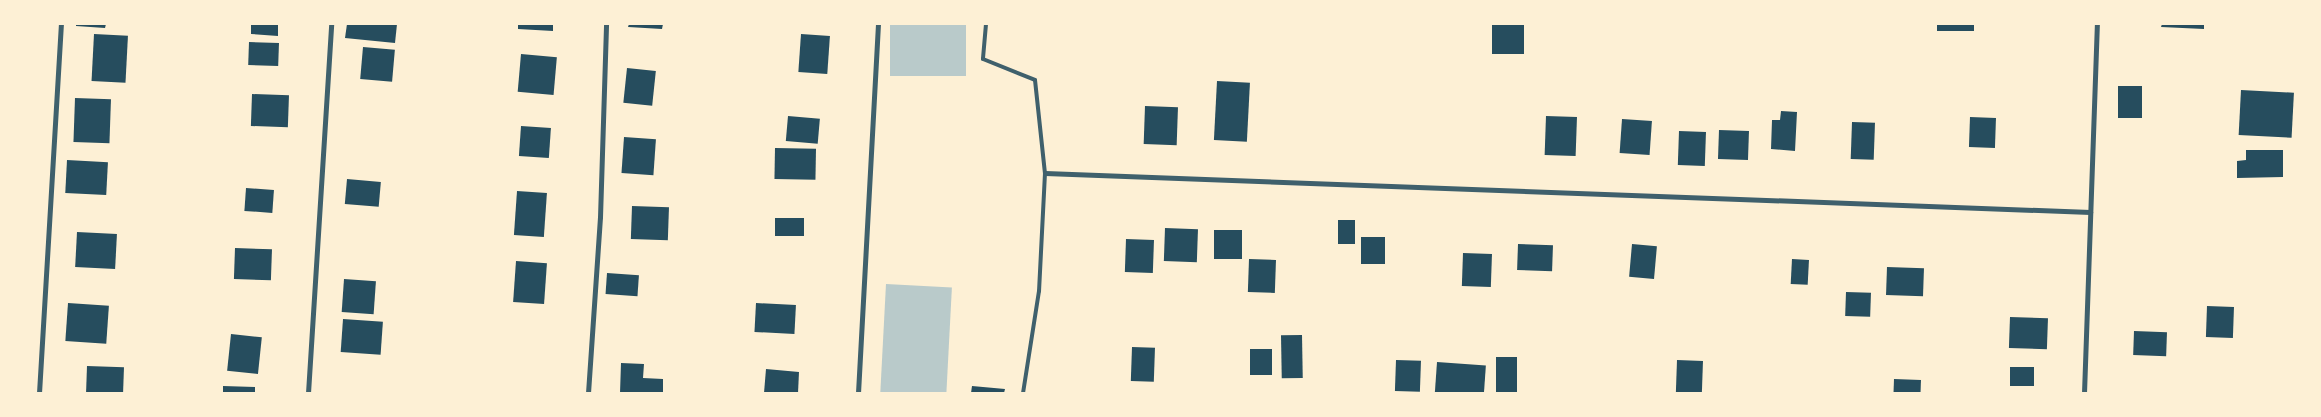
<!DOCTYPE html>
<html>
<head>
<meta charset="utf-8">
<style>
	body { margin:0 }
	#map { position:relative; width:2321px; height:417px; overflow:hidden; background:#fdf0d5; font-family:"Nunito Sans",sans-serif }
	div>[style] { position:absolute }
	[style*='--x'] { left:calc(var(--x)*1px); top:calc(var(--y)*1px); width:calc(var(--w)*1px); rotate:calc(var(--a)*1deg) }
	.green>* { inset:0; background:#b9caca; transform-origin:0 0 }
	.building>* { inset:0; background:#264d5e; transform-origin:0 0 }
	.service>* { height:4px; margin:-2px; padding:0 2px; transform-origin:2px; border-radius:2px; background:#3f606c }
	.minor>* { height:5px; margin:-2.5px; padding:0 2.5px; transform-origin:2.5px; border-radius:2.5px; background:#3f606c }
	span { translate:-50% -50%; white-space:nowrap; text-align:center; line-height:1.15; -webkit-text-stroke:4px #fdf0d5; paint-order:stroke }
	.frame { position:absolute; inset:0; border:25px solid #fdf0d5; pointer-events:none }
</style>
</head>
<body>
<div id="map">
	<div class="green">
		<i style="left:890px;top:24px;width:76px;height:52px"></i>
		<i style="left:886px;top:284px;width:66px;height:109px;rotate:3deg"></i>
	</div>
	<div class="building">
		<i style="clip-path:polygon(76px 24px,106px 24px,105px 28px,76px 26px)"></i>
		<i style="clip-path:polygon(251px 24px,278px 24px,278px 36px,251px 34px)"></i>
		<i style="clip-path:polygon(347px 24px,397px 24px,395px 43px,345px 38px)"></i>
		<i style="clip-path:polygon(518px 24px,553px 24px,553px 31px,518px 29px)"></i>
		<i style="clip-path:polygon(629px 24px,663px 24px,662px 29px,628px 27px)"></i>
		<i style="left:1492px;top:24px;width:32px;height:30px"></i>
		<i style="left:1937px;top:24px;width:37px;height:7px"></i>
		<i style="clip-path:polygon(2162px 24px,2204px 24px,2204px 29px,2161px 27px)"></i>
		<i style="left:94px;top:34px;width:34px;height:47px;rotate:3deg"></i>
		<i style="left:801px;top:34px;width:29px;height:38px;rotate:4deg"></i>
		<i style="left:249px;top:42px;width:30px;height:23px;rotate:2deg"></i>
		<i style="left:363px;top:47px;width:32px;height:32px;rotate:5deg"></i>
		<i style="left:521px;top:54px;width:36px;height:38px;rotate:5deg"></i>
		<i style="left:627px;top:68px;width:29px;height:35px;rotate:6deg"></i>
		<i style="left:1217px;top:81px;width:33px;height:59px;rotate:3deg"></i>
		<i style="left:2118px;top:86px;width:24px;height:32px"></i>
		<i style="left:2241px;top:90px;width:53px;height:45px;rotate:3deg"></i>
		<i style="left:252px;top:94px;width:37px;height:32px;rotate:2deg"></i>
		<i style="left:75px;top:98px;width:36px;height:44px;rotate:2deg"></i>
		<i style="left:1145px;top:106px;width:33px;height:38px;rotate:2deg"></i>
		<i style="clip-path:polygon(1781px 111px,1797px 112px,1795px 151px,1771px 149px,1772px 120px,1780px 120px)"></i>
		<i style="left:788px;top:116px;width:32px;height:25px;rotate:5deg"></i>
		<i style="left:1546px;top:116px;width:31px;height:39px;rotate:2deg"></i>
		<i style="left:1970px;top:117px;width:26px;height:30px;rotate:2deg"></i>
		<i style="left:1622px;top:119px;width:30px;height:34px;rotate:4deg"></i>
		<i style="left:1852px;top:122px;width:23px;height:37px;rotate:2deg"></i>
		<i style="left:521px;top:126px;width:30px;height:30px;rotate:4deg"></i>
		<i style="left:1719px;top:130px;width:30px;height:29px;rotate:2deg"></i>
		<i style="left:1679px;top:131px;width:27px;height:34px;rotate:2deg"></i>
		<i style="left:624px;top:137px;width:32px;height:36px;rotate:4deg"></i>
		<i style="left:775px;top:148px;width:41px;height:31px;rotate:1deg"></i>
		<i style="clip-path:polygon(2246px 150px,2283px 150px,2283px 177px,2237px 178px,2237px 161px,2246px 160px)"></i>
		<i style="left:67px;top:160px;width:41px;height:33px;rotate:3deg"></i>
		<i style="left:347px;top:179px;width:34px;height:25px;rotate:5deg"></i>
		<i style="left:246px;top:188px;width:28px;height:23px;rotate:4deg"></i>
		<i style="left:517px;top:191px;width:30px;height:44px;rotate:4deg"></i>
		<i style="left:632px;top:206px;width:37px;height:33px;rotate:2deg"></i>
		<i style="left:775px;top:218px;width:29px;height:18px"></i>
		<i style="left:1338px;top:220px;width:17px;height:24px"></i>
		<i style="left:1165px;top:228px;width:33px;height:33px;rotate:2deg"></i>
		<i style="left:1214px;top:230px;width:28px;height:29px"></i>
		<i style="left:77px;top:232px;width:40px;height:35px;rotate:3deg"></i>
		<i style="left:1361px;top:237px;width:24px;height:27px"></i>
		<i style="left:1126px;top:239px;width:28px;height:33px;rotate:2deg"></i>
		<i style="left:1518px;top:244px;width:35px;height:26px;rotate:2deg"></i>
		<i style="left:1632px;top:244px;width:25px;height:33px;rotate:5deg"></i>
		<i style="left:235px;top:248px;width:37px;height:31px;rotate:2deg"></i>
		<i style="left:1463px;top:253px;width:29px;height:33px;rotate:2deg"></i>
		<i style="left:1249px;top:259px;width:27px;height:33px;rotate:2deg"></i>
		<i style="left:1792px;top:259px;width:17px;height:25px;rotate:3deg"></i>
		<i style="left:516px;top:261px;width:31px;height:41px;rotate:4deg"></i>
		<i style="left:1887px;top:267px;width:37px;height:28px;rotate:2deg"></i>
		<i style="left:607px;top:273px;width:32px;height:21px;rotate:4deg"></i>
		<i style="left:344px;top:279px;width:32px;height:33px;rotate:4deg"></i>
		<i style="left:1846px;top:292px;width:25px;height:24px;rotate:2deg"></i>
		<i style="left:68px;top:303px;width:41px;height:38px;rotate:4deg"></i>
		<i style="left:756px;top:303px;width:40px;height:29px;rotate:3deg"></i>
		<i style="left:2207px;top:306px;width:27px;height:31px;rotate:2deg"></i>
		<i style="left:2010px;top:317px;width:38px;height:31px;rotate:2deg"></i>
		<i style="left:343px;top:319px;width:40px;height:33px;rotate:4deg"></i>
		<i style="left:2134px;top:331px;width:33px;height:24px;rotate:2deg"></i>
		<i style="left:231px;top:334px;width:31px;height:37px;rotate:6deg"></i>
		<i style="left:1302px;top:335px;width:43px;height:21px;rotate:89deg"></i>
		<i style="left:1132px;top:347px;width:23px;height:34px;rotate:2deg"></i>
		<i style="left:1250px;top:349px;width:22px;height:26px"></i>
		<i style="left:1496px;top:357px;width:21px;height:36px"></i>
		<i style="left:1396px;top:360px;width:25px;height:31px;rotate:2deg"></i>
		<i style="left:1677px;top:360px;width:26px;height:33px;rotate:2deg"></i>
		<i style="left:1437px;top:362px;width:49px;height:31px;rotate:4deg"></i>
		<i style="clip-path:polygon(621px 363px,644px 364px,643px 378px,663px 379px,663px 393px,620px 393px)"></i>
		<i style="left:87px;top:366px;width:37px;height:27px;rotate:2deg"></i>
		<i style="left:2010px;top:367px;width:24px;height:19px"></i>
		<i style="clip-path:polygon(766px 369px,799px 372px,798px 393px,764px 393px)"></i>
		<i style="left:1894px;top:379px;width:27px;height:14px;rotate:2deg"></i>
		<i style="clip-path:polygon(223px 386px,255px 387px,255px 393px,223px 393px)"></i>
		<i style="clip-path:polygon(972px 386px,1005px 389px,1004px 393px,971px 393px)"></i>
	</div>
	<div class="service">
		<i style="--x:986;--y:24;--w:35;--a:95"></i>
		<i style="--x:983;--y:59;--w:56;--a:22"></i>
		<i style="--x:1035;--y:80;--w:94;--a:83.9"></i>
		<i style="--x:1045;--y:173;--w:118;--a:92.9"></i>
		<i style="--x:1039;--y:291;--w:103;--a:98.9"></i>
	</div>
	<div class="minor">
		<i style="--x:1045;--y:173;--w:1046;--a:2.14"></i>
		<i style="--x:39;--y:393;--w:370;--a:-86.6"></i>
		<i style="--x:308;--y:393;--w:370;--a:-86.4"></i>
		<i style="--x:588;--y:393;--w:176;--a:-86.1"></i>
		<i style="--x:600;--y:217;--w:193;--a:-88.2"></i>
		<i style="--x:858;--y:393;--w:370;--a:-86.9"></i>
		<i style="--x:2084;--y:393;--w:369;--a:-88"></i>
	</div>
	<div class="frame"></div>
</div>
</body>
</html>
